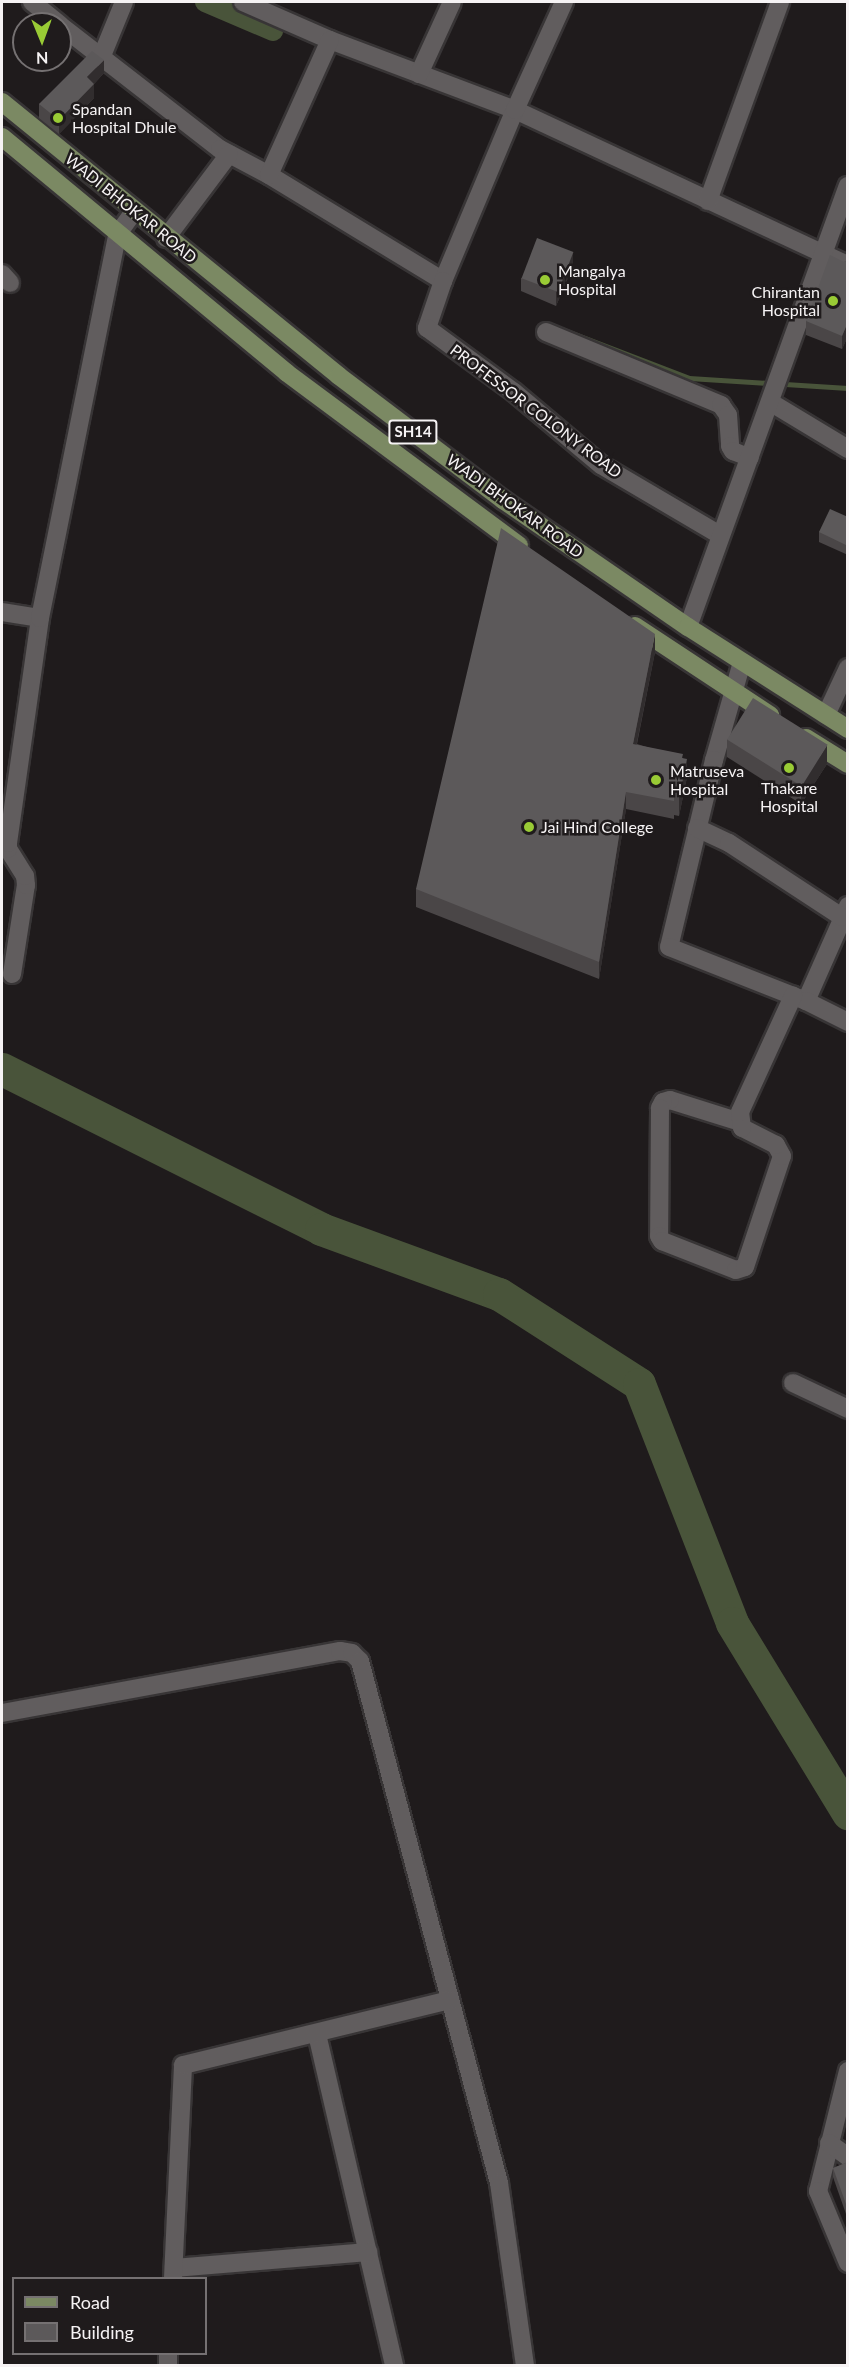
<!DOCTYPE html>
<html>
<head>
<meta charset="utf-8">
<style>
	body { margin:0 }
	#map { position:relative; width:849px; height:2367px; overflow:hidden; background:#1f1b1c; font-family:Lato,sans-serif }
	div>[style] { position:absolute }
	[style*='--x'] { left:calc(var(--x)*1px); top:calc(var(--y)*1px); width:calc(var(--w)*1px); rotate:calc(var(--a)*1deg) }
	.stream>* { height:5px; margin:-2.5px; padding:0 2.5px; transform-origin:2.5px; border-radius:2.5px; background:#49543a }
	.canal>* { height:20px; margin:-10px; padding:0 10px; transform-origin:10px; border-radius:10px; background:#49543a }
	.river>* { height:33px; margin:-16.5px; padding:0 16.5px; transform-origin:16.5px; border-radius:16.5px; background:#49543a }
	.roads { filter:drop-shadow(2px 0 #383536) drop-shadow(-2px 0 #383536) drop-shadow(0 2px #383536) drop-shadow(0 -2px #383536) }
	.street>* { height:18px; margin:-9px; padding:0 9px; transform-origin:9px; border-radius:9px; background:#615d5e }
	.primary>* { height:18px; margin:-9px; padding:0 9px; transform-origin:9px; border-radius:9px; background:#7b8963 }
	.wall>* { inset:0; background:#4a4647 }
	.shaded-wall>* { inset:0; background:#312d2e; transform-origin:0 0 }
	.building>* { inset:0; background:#5c595a; transform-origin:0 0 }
	.dots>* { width:16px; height:16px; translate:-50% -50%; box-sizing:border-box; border:3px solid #1f1b1c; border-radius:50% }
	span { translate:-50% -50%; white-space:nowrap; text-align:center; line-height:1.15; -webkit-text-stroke:5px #1f1b1c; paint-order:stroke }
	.shield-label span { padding:2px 4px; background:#1f1b1c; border:2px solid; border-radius:4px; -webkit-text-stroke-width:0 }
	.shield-label { font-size:15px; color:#f6f3f4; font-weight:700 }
	.poi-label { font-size:16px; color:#f6f3f4 }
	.left { translate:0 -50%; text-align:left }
	.right { translate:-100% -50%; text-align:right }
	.street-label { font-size:16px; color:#f6f3f4 }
	.frame { position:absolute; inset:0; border:3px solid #f6f3f4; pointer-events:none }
	.legend { position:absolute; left:12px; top:2277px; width:195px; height:78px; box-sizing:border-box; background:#1f1b1c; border:2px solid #757172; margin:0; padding:8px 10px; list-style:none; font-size:18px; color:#f6f3f4 }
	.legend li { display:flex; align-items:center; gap:12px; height:30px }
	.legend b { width:30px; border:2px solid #757172 }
	.north { position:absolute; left:12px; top:12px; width:60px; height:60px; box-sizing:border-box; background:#1f1b1c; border:2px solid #757172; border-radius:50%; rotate:179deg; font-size:16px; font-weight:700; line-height:24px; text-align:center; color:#f6f3f4 }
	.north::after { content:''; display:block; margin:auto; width:21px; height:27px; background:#99cb35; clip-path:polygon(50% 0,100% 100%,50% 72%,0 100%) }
</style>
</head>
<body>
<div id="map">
	<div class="stream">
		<i style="--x:559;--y:328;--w:139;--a:21"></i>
		<i style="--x:689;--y:378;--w:159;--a:3.6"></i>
	</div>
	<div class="canal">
		<i style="--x:205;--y:2;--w:74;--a:23.1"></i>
	</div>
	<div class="river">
		<i style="--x:2;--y:1069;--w:357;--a:26.6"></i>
		<i style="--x:321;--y:1229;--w:189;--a:20.1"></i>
		<i style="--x:499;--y:1294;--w:166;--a:32.7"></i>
		<i style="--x:639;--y:1384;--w:256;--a:68.7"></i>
		<i style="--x:732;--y:1623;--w:223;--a:58.6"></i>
	</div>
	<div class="roads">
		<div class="street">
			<i style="--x:32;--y:2;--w:35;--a:39"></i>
			<i style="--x:243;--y:2;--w:95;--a:23.6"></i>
			<i style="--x:330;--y:40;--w:198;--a:20.7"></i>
			<i style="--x:515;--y:110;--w:367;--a:25"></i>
			<i style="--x:60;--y:25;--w:202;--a:37.8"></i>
			<i style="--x:220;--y:149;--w:55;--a:28"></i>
			<i style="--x:269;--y:175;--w:204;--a:31.3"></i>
			<i style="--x:443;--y:281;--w:186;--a:-67.2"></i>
			<i style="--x:515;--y:110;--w:119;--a:-65.6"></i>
			<i style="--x:101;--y:58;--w:61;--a:-67.7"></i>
			<i style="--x:419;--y:74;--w:79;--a:-65.4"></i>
			<i style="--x:269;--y:175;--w:148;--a:-65.7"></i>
			<i style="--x:708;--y:201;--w:212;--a:-70.1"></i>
			<i style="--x:166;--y:238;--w:105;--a:-53.1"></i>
			<i style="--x:2;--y:274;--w:12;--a:48"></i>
			<i style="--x:443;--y:281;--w:50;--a:108.8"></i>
			<i style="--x:427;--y:328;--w:108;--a:36.3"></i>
			<i style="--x:514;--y:392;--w:114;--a:40"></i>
			<i style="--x:601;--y:465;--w:138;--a:30.5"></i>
			<i style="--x:546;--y:332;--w:190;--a:22.6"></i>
			<i style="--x:721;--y:405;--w:12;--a:55"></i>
			<i style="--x:728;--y:415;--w:31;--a:86"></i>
			<i style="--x:730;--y:446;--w:6;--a:59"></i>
			<i style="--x:733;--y:451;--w:18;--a:22"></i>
			<i style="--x:770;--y:402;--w:91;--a:31.1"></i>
			<i style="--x:2;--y:612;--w:38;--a:9"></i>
			<i style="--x:688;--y:627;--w:469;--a:-70.1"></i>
			<i style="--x:742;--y:662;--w:102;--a:105.9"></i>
			<i style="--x:714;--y:760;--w:192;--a:103.5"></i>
			<i style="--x:669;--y:947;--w:147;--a:21.5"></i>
			<i style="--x:806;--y:1001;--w:104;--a:-66.1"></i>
			<i style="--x:826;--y:715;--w:52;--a:-64.9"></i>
			<i style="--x:697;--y:828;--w:35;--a:25"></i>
			<i style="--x:729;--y:843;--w:135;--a:33.2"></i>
			<i style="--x:12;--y:974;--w:90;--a:-81.1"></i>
			<i style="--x:26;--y:885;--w:9;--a:-96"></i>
			<i style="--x:25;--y:876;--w:32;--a:-122"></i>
			<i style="--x:8;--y:849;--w:6;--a:-90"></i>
			<i style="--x:8;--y:843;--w:227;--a:-81.9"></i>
			<i style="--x:40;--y:618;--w:391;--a:-78.6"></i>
			<i style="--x:117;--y:235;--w:29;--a:-54"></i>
			<i style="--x:806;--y:1001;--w:47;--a:26.6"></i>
			<i style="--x:740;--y:1122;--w:73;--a:-162.6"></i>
			<i style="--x:670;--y:1100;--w:7;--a:164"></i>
			<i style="--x:663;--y:1102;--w:7;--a:117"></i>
			<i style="--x:660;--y:1108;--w:128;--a:90.4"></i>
			<i style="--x:659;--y:1236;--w:6;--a:59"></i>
			<i style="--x:662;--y:1241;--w:79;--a:21.4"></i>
			<i style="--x:736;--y:1270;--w:9;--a:-18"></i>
			<i style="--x:745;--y:1267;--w:117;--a:-71.6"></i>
			<i style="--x:782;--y:1156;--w:13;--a:-119"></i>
			<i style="--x:776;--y:1145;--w:38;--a:-153"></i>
			<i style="--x:742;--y:1128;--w:16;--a:-97"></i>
			<i style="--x:740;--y:1112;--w:128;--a:-65.4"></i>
			<i style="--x:793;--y:1383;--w:61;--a:25.3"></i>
			<i style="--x:2;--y:1713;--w:344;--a:-10.4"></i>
			<i style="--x:340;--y:1651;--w:12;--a:9"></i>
			<i style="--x:352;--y:1653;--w:11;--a:45"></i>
			<i style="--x:360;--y:1661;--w:540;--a:75.09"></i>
			<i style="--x:499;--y:2183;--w:185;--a:81.9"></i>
			<i style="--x:317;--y:2034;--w:341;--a:76.9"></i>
			<i style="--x:848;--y:2071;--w:124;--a:104"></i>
			<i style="--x:818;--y:2191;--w:78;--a:67.4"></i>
			<i style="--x:829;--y:2143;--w:24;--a:36"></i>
			<i style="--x:174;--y:2268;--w:195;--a:-4.7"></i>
			<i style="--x:173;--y:2278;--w:213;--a:-87.3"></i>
			<i style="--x:183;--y:2065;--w:275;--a:-13.7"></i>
			<i style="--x:168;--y:2366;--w:12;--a:-90"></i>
		</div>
		<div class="primary">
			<i style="--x:2;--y:102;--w:434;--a:39.1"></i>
			<i style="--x:339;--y:376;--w:206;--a:37.1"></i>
			<i style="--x:503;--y:500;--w:224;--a:34.5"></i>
			<i style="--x:688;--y:627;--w:190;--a:32.5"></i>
			<i style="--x:2;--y:137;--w:370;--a:39.6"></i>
			<i style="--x:287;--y:373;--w:289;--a:36.6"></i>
			<i style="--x:635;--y:626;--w:162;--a:33.4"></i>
			<i style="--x:806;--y:738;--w:49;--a:31.8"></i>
		</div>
	</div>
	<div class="wall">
		<i style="clip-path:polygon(104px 73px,94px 84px,94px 98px,59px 134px,39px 118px,39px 104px)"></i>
		<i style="clip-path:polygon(848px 261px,848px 336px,842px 349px,806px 335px,806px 321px,844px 262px)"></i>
		<i style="clip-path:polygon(573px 266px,556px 306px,521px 291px,521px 278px)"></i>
		<i style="clip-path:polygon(848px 517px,848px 555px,819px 542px,819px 532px)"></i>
		<i style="clip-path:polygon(655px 652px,637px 744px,683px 758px,687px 777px,679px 816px,674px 815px,674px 819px,626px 809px,599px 979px,416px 907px,416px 889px)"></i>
		<i style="clip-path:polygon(727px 739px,827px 764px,801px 804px,727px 757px)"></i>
		<i style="clip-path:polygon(848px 2162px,846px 2214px,833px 2177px,833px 2168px)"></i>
	</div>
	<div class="shaded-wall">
		<i style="clip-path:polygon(104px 60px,104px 73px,94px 84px,94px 98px,59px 134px,59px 120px,87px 77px)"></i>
		<i style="clip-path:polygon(573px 252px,573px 266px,556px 306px,556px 292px)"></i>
		<i style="clip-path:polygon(848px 322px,848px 336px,842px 349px,842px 336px)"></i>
		<i style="clip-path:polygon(655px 634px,655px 652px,633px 762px,633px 744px)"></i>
		<i style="clip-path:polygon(827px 745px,827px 764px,801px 804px,801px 786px)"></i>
		<i style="clip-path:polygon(687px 759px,687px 777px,679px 816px,679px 798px)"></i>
		<i style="clip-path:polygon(626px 792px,626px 809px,599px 979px,599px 962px)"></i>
		<i style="left:846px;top:2204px;width:2px;height:10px"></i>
	</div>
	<div class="building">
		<i style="clip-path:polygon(92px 51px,104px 60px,87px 77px,94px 84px,59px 120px,39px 104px)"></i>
		<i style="left:537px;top:238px;width:39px;height:43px;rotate:21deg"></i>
		<i style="clip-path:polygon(830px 255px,844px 262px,848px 261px,848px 322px,842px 336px,806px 321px)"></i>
		<i style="clip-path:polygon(830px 509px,848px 517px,848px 546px,819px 532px)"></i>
		<i style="clip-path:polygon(501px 528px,655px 634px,633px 744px,683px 754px,682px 758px,687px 759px,679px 798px,674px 797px,674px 801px,626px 792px,599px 962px,416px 889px)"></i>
		<i style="left:753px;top:698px;width:88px;height:49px;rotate:32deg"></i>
		<i style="clip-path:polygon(848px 2162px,848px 2204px,846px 2204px,833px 2168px)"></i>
	</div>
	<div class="dots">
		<i style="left:58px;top:118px;background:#99cb35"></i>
		<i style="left:545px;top:280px;background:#99cb35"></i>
		<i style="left:833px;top:301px;background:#99cb35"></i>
		<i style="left:789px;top:768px;background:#99cb35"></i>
		<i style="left:656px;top:780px;background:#99cb35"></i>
		<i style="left:529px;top:827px;background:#99cb35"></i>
	</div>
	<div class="shield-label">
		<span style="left:413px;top:432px">SH14</span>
	</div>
	<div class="poi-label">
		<span class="left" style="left:72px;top:118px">Spandan<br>Hospital Dhule</span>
		<span class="left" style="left:558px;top:280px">Mangalya<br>Hospital</span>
		<span class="right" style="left:820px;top:301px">Chirantan<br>Hospital</span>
		<span class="left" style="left:670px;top:780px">Matruseva<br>Hospital</span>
		<span style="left:789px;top:797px">Thakare<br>Hospital</span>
		<span class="left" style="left:541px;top:827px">Jai Hind College</span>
	</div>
	<div class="street-label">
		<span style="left:131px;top:208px;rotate:39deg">WADI BHOKAR ROAD</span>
		<span style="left:536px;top:411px;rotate:37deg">PROFESSOR COLONY ROAD</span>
		<span style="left:515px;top:506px;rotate:36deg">WADI BHOKAR ROAD</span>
	</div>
	<div class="frame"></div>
	<ul class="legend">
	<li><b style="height:8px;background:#7b8963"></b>Road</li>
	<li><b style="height:16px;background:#5c595a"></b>Building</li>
	</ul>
	<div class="north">N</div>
</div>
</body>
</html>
